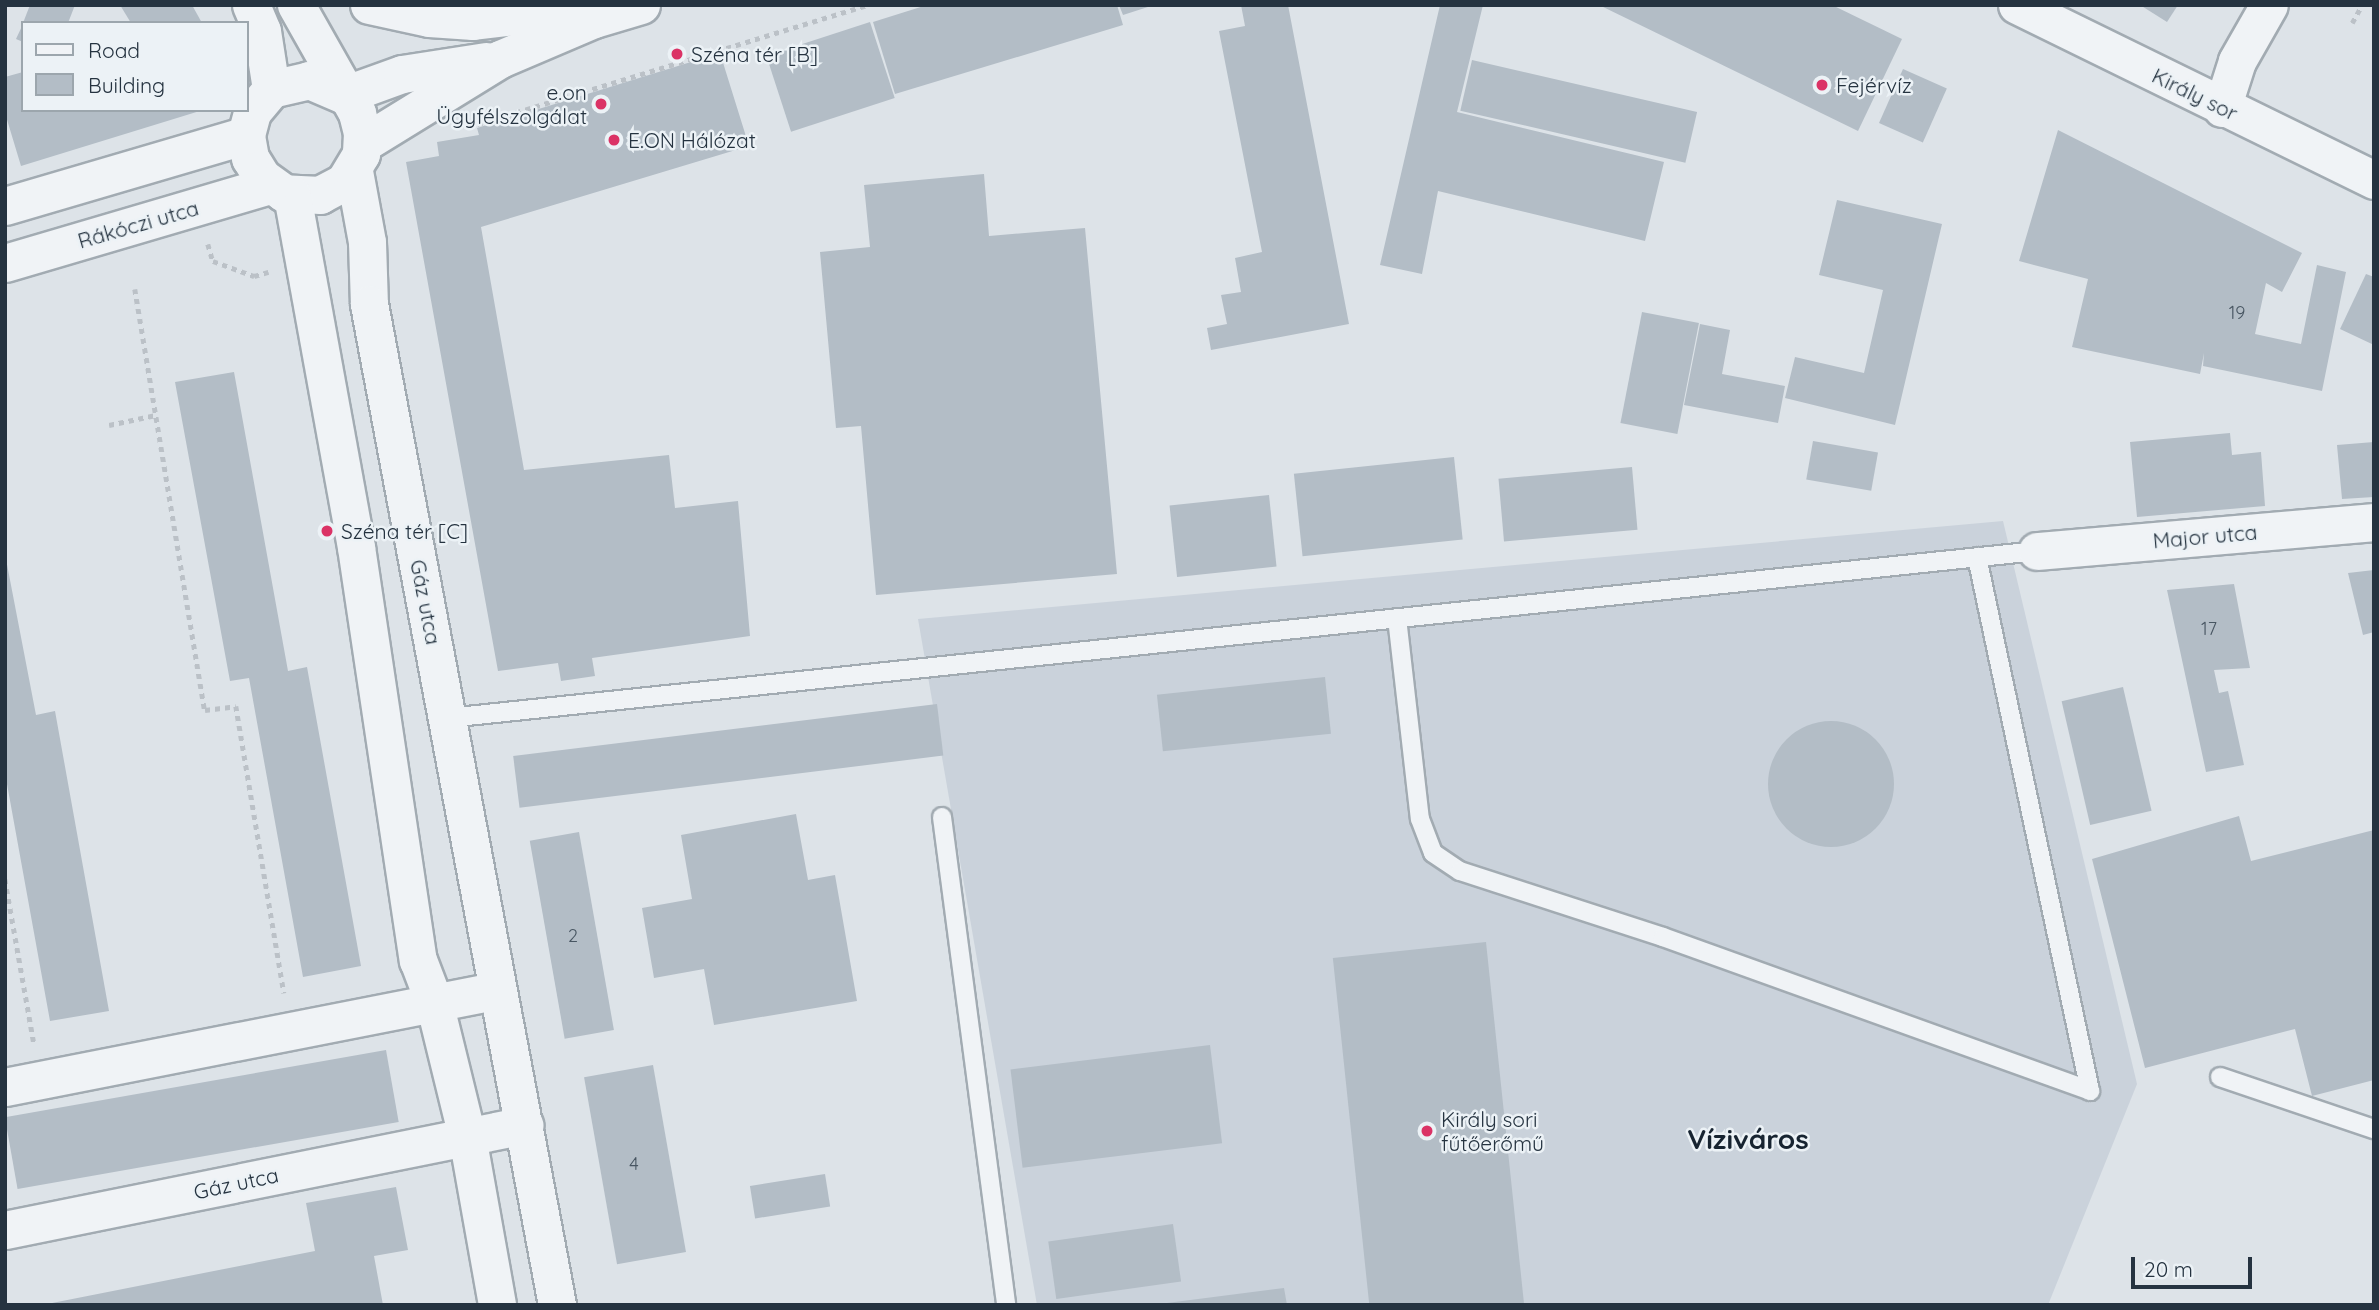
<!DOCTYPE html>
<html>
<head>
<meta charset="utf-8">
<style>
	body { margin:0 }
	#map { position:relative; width:2379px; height:1310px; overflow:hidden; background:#dde3e8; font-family:Quicksand,sans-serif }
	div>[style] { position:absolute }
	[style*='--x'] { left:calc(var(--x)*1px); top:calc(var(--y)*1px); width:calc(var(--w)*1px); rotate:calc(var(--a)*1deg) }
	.built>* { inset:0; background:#cad2db }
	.building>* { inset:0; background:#b3bdc6; transform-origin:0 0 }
	.round { border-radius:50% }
	.path>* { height:4.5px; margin-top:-2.25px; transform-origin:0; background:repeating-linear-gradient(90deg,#bbc1c7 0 5px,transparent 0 10px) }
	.roads { filter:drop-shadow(2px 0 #a2abb2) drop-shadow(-2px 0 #a2abb2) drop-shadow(0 2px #a2abb2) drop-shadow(0 -2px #a2abb2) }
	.service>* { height:18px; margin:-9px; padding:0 9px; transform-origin:9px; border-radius:9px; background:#f0f3f6 }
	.minor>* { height:37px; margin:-18.5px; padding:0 18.5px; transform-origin:18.5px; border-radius:18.5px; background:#f0f3f6 }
	.dots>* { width:19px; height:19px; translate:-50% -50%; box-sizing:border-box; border:4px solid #ecf2f6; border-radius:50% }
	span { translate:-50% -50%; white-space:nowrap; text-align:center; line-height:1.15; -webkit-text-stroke:5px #ecf2f6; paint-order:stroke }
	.number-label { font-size:18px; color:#485662 }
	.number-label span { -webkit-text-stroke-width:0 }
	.poi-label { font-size:21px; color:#253340 }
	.left { translate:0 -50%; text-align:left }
	.right { translate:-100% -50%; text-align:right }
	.street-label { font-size:21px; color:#253340 }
	.district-label { font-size:28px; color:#172431; font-weight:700 }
	.frame { position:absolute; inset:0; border:7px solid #253340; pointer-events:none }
	.legend { position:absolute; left:21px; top:21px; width:228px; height:91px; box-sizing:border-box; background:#ecf2f6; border:2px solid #9ca6ad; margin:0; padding:9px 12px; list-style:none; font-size:21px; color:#253340 }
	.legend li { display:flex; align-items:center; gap:14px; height:35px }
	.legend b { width:35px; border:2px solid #9ca6ad }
	.scale { position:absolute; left:2131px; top:1257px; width:121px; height:32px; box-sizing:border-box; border:4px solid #253340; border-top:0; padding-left:9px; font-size:21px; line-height:24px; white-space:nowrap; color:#253340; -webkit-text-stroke:5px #ecf2f6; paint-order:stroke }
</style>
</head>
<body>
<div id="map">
	<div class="built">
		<i style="clip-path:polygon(2003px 521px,2137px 1084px,2048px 1305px,1037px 1305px,918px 619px)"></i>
	</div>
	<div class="building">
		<i style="clip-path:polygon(30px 5px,75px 5px,68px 23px,23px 23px)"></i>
		<i style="clip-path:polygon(120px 5px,192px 5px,202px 23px,131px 23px)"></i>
		<i style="clip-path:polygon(927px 5px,1117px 5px,1123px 25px,895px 94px,873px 22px)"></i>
		<i style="clip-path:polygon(1119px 5px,1151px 5px,1151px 6px,1123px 15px)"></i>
		<i style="clip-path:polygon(1241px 5px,1288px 5px,1349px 324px,1211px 350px,1207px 328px,1227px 324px,1221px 295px,1241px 292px,1235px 258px,1262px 252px,1219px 31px,1245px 26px)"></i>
		<i style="clip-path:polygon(1440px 5px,1483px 5px,1457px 112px,1664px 162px,1645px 241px,1438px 191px,1422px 274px,1380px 265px)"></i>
		<i style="clip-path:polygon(1599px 5px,1832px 5px,1902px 39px,1858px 131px)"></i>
		<i style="clip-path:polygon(2140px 5px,2178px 5px,2167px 22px)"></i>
		<i style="left:870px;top:22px;width:80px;height:109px;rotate:72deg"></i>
		<i style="clip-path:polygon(23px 24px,23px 42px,16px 39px)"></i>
		<i style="clip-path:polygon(720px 53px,749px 146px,481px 227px,524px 470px,669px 455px,675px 508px,738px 501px,750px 636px,592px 658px,595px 676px,561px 681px,558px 663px,498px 671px,406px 162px,439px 156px,437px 142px,479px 135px,477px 128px)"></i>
		<i style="left:1472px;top:60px;width:231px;height:52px;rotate:13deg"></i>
		<i style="left:1903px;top:69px;width:48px;height:59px;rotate:24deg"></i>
		<i style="clip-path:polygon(23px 72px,23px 110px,203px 110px,21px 166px,5px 113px,5px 77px)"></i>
		<i style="clip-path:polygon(2058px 130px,2302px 253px,2282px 292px,2266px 283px,2255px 334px,2301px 344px,2317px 265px,2346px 272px,2322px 391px,2203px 366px,2204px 353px,2200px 374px,2072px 347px,2088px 279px,2019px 261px)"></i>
		<i style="clip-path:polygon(984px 174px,989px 236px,1085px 228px,1117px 574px,876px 595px,861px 426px,836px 428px,820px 252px,870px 247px,864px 185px)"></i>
		<i style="clip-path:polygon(1837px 200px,1942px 224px,1895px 425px,1785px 398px,1795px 357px,1864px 373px,1883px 290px,1819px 275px)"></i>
		<i style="clip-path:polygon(2366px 274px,2374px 277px,2374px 345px,2340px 329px)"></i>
		<i style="left:1642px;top:312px;width:58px;height:113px;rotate:11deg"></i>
		<i style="clip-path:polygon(1700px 324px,1730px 330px,1722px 374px,1785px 386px,1778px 423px,1684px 405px)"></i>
		<i style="clip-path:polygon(234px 372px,288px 671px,307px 667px,361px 966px,303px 977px,249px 678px,230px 681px,175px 382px)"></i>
		<i style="clip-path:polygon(2230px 433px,2232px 455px,2261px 452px,2265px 506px,2137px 517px,2130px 442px)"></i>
		<i style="left:1813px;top:441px;width:66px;height:39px;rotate:10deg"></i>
		<i style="clip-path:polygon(2374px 442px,2374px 497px,2342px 499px,2337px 445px)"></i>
		<i style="left:1454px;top:457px;width:83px;height:161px;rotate:84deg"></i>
		<i style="left:1632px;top:467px;width:63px;height:134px;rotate:85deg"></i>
		<i style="left:1269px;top:495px;width:72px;height:100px;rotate:84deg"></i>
		<i style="clip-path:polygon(5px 554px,36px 715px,55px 711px,109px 1011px,50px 1021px,5px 773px)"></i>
		<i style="clip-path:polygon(2374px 570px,2374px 632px,2363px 635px,2348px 573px)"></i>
		<i style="clip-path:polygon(2234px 584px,2250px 668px,2214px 670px,2219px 693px,2228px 691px,2244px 765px,2206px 772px,2167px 590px)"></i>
		<i style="left:1325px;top:677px;width:57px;height:169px;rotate:84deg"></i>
		<i style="left:2123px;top:687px;width:127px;height:63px;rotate:77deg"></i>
		<i style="left:937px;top:704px;width:52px;height:427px;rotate:83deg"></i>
		<i class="round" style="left:1768px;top:721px;width:126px;height:126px"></i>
		<i style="clip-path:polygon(796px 814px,808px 880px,835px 875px,857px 1001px,714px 1025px,704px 969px,654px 978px,642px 908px,692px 899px,681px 835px)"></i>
		<i style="clip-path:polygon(2239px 816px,2251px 861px,2374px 830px,2374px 1080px,2312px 1096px,2295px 1029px,2145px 1068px,2092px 859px)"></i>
		<i style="left:579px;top:832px;width:201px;height:50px;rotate:80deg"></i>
		<i style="left:1486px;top:942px;width:365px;height:154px;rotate:84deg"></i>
		<i style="left:1210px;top:1045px;width:99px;height:201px;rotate:83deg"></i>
		<i style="left:386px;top:1050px;width:73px;height:387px;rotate:80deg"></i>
		<i style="left:653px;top:1065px;width:190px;height:70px;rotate:80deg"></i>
		<i style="left:825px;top:1174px;width:33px;height:76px;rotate:81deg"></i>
		<i style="clip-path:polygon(396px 1187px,408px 1250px,374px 1256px,383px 1305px,42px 1305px,315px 1251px,306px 1203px)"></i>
		<i style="left:1173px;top:1224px;width:58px;height:126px;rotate:82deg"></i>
		<i style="clip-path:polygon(1284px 1288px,1287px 1305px,1167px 1305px,1167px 1303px)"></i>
	</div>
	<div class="path">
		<i style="--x:2352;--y:23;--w:21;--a:-61"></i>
		<i style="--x:468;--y:127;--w:418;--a:-17"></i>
		<i style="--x:208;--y:244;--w:18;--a:74"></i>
		<i style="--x:213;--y:261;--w:44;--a:20.1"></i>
		<i style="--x:254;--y:276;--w:15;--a:-16"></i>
		<i style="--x:135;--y:289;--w:427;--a:80.6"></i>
		<i style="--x:205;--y:710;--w:31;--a:-7"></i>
		<i style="--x:236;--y:706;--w:291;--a:80.5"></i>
		<i style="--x:109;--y:425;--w:48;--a:-12"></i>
		<i style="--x:5;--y:879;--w:168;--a:80"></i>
	</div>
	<div class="roads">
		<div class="service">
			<i style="--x:1977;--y:557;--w:546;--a:78.05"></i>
			<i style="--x:1397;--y:618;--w:202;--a:83.5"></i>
			<i style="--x:1420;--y:819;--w:36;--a:69"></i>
			<i style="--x:1433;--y:853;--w:32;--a:34"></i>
			<i style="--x:1460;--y:871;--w:213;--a:18"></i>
			<i style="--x:1663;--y:937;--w:454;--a:19.8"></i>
			<i style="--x:448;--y:718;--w:1598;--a:-6"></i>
			<i style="--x:942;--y:817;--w:492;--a:82.5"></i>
			<i style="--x:2220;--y:1077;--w:163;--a:18.7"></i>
		</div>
		<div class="minor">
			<i style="--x:251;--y:5;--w:28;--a:67"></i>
			<i style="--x:262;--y:31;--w:59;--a:81.2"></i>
			<i style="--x:296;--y:5;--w:124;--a:60.5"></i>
			<i style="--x:357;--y:113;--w:21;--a:76"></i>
			<i style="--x:362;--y:133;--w:21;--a:93"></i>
			<i style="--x:361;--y:154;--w:33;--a:121"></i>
			<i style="--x:344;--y:182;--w:27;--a:152"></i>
			<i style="--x:320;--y:195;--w:36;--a:-177"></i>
			<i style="--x:284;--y:193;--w:27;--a:-144"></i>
			<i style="--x:262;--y:177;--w:22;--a:-122"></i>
			<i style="--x:250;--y:158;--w:23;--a:-100"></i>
			<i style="--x:246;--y:135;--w:24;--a:-75"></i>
			<i style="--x:252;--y:112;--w:30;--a:-50"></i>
			<i style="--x:271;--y:89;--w:39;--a:-13"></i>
			<i style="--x:309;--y:80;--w:38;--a:23"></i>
			<i style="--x:369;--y:5;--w:61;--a:12.2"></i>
			<i style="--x:429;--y:18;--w:44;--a:3.9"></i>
			<i style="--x:473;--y:21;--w:58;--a:-6.9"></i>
			<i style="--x:531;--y:14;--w:55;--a:4.2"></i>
			<i style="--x:2017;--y:5;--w:398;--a:26.1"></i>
			<i style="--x:344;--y:95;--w:62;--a:-19.9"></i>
			<i style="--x:402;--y:74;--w:85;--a:-8.8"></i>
			<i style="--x:2222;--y:108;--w:49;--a:-72.3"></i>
			<i style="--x:2237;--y:61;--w:64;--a:-60.3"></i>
			<i style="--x:362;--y:144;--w:162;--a:-31.6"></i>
			<i style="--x:500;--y:59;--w:102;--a:-23.1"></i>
			<i style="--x:594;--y:19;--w:49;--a:-16.6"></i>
			<i style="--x:354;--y:171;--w:72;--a:79.6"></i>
			<i style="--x:367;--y:242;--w:62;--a:88.2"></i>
			<i style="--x:369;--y:304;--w:1019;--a:79.36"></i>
			<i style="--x:292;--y:195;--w:358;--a:79.7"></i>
			<i style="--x:356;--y:547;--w:418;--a:81.5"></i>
			<i style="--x:418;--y:960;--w:45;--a:69.1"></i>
			<i style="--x:434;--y:1002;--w:138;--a:76.2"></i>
			<i style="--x:467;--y:1136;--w:172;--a:79.9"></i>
			<i style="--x:5;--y:206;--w:251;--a:-16.4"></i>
			<i style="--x:5;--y:263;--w:276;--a:-16.4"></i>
			<i style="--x:2037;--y:551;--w:338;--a:-4.9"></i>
			<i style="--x:5;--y:1087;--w:499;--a:-11.1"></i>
			<i style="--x:5;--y:1230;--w:530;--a:-11.42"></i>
		</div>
	</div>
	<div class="dots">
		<i style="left:677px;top:54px;background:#db3366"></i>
		<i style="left:1822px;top:85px;background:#db3366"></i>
		<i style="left:601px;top:104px;background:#db3366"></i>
		<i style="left:614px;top:140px;background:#db3366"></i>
		<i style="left:327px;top:531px;background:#db3366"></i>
		<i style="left:1427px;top:1131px;background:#db3366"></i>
	</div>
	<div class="number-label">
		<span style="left:2237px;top:313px">19</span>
		<span style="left:2209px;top:629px">17</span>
		<span style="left:573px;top:936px">2</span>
		<span style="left:634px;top:1164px">4</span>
	</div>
	<div class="poi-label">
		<span class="left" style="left:691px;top:54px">Széna tér [B]</span>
		<span class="left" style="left:1836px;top:85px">Fejérvíz</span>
		<span class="right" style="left:587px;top:104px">e.on<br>Ügyfélszolgálat</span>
		<span class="left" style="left:628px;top:140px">E.ON Hálózat</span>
		<span class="left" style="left:341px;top:531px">Széna tér [C]</span>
		<span class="left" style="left:1441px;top:1131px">Király sori<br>fűtőerőmű</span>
	</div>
	<div class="street-label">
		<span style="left:2195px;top:94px;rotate:26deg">Király sor</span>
		<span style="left:138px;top:224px;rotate:-16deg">Rákóczi utca</span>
		<span style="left:2205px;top:536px;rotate:-5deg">Major utca</span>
		<span style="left:426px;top:602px;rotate:79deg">Gáz utca</span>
		<span style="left:236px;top:1183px;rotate:-12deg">Gáz utca</span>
	</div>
	<div class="district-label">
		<span style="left:1748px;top:1139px">Víziváros</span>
	</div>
	<div class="frame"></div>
	<ul class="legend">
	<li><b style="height:9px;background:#f0f3f6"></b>Road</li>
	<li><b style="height:19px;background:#b3bdc6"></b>Building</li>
	</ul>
	<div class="scale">20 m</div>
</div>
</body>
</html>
